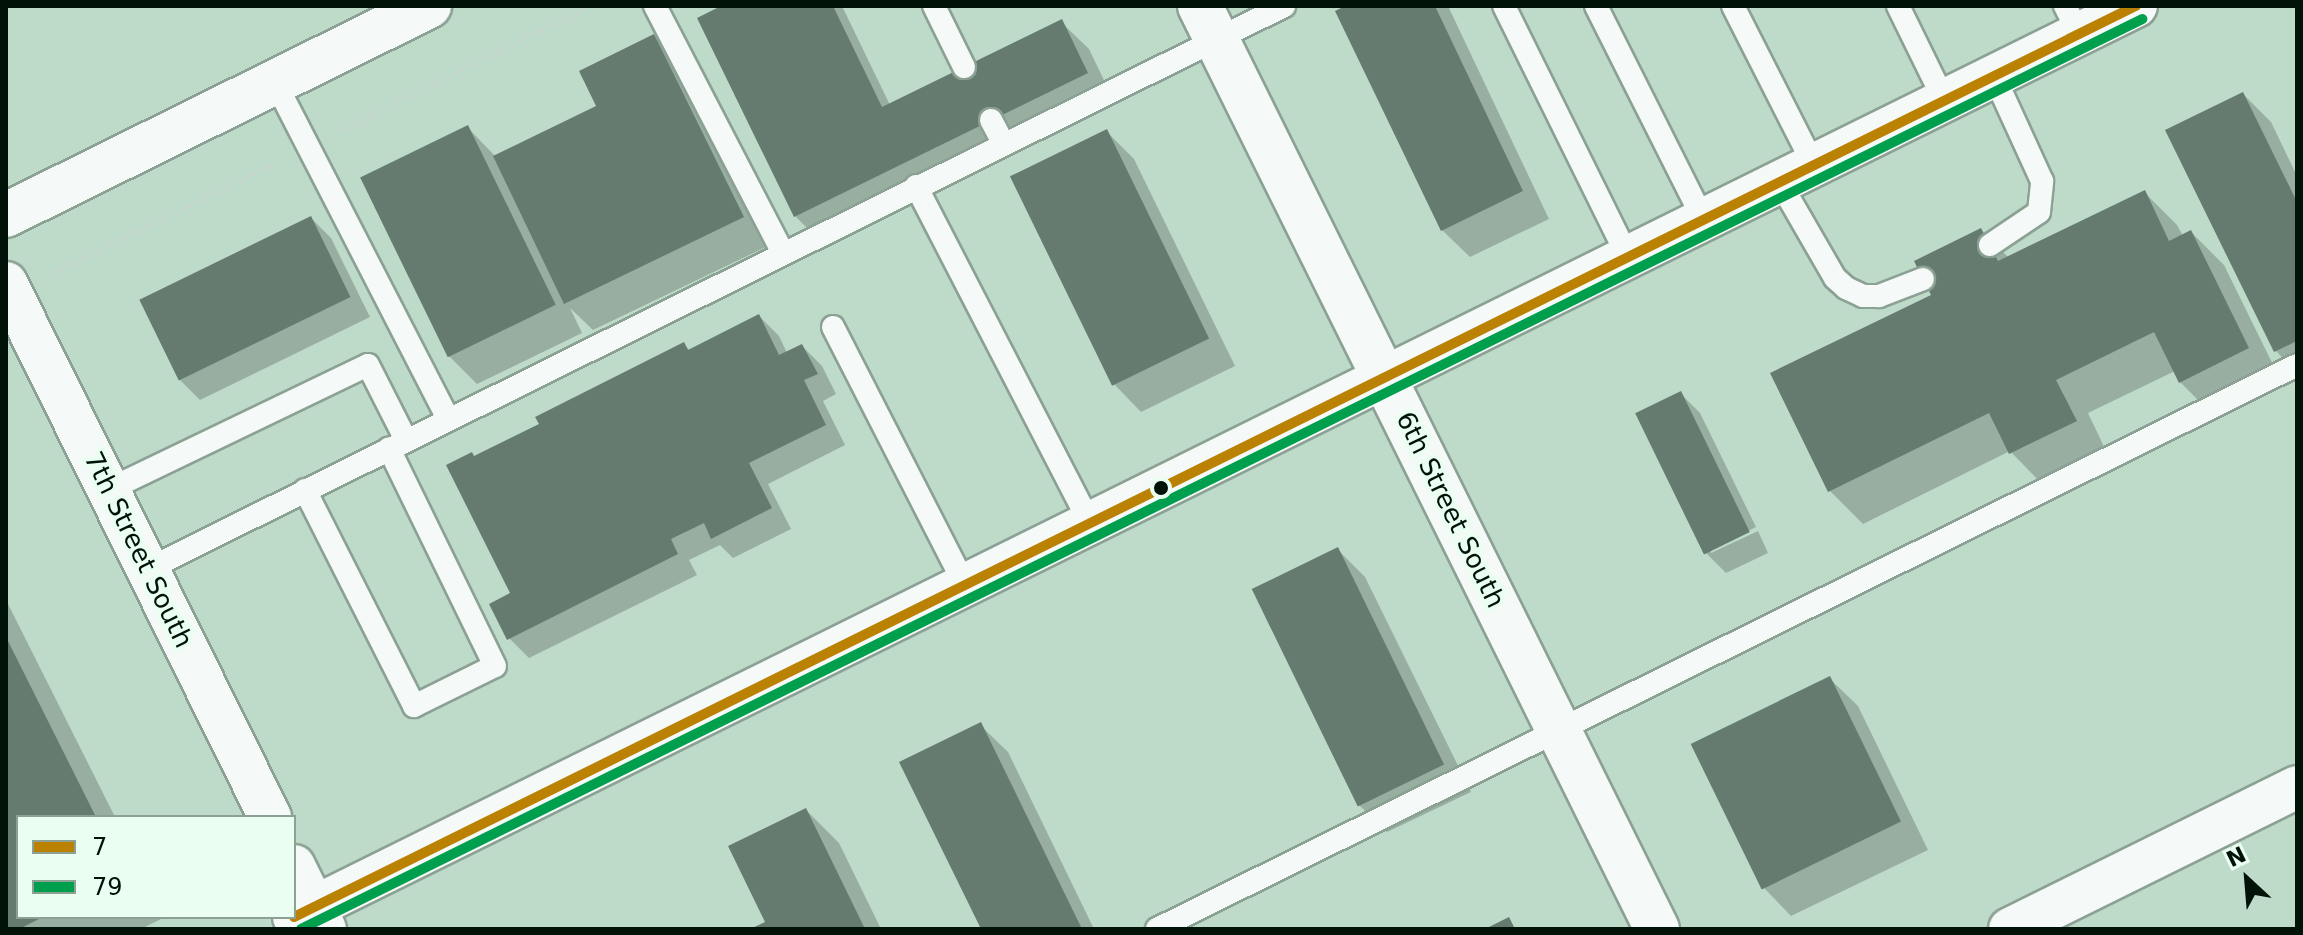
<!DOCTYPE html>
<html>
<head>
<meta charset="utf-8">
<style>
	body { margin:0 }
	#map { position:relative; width:2303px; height:935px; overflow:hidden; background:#bedac9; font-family:"DejaVu Sans",sans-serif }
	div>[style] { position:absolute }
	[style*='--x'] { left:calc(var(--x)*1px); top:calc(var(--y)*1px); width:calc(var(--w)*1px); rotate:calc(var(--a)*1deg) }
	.shadow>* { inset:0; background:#0003 }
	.building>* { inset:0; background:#657b6f; transform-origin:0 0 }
	.path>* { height:5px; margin-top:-2.5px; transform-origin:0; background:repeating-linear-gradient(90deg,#cbd4ce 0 2px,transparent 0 8px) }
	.roads { filter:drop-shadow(2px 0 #8ba194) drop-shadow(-2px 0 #8ba194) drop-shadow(0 2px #8ba194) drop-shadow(0 -2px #8ba194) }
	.lane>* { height:22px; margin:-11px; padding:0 11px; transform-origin:11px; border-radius:11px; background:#f5f9f7 }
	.street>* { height:42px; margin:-21px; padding:0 21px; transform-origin:21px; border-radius:21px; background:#f5f9f7 }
	.secondary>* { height:44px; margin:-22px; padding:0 22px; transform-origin:22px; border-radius:22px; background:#f5f9f7 }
	.primary>* { height:44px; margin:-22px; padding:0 22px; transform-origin:22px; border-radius:22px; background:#f5f9f7 }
	.bus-1>* { height:10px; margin:-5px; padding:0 5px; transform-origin:5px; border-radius:5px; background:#ba8102 }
	.bus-2>* { height:10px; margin:-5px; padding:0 5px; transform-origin:5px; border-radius:5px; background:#009f4d }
	.dots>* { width:22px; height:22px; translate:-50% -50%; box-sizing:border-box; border:4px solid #eafef1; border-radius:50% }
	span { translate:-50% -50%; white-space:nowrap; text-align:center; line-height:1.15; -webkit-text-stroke:8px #eafef1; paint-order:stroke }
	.street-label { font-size:26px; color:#011208 }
	.frame { position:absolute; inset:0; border:8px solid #011208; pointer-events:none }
	.legend { position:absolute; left:16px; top:815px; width:280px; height:104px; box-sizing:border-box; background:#eafef1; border:2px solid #8da094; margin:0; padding:10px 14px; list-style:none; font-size:24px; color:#011208 }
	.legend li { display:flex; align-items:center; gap:16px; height:40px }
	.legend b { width:40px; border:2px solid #8da094 }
	.north { position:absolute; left:2207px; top:839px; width:80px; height:80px; -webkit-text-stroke:6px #eafef1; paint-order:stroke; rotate:334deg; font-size:22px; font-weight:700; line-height:32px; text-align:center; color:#011208 }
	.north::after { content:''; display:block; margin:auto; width:28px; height:36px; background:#011208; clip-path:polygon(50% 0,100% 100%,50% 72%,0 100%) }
</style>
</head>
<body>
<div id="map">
	<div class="shadow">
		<i style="clip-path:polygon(726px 6px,842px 6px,890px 105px,1061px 22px,1089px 49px,1114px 101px,815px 236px,795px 216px)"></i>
		<i style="clip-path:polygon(1350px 6px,1448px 6px,1549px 219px,1470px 257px,1442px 230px)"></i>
		<i style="clip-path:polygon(654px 36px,682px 64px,770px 245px,593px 330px,570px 308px,582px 333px,477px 384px,449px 356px,467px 127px,496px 157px,599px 107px)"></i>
		<i style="clip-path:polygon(2243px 94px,2271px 122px,2297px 176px,2297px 373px,2276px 351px)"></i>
		<i style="clip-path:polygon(1106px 131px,1134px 159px,1235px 366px,1141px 412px,1114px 384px)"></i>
		<i style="clip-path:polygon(2144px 192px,2177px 225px,2183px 236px,2191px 232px,2224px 265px,2281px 381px,2213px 415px,2180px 382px,2175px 371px,2088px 413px,2108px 455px,2044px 486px,2010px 451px,1863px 524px,1830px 491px,1933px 296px,1981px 230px,2009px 258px)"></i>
		<i style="clip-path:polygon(311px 218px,331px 238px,370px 317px,200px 400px,180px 380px,141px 301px)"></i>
		<i style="clip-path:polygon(759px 316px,779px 336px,787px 353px,802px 346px,822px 366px,836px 394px,823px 401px,845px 445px,768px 484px,791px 529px,733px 558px,720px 545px,689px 560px,697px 575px,529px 658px,509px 638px,513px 594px,475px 458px,542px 425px,684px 344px,690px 351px)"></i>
		<i style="clip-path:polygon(1680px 393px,1700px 413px,1756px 527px,1711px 549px,1711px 553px,1758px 531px,1768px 553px,1726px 573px,1706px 553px)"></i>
		<i style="clip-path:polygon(1338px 550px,1365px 577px,1471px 792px,1387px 832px,1359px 805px)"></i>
		<i style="clip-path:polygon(6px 600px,115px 817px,18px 817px,18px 917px,165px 917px,141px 929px,6px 929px)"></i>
		<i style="clip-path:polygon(1830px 679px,1858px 706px,1928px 850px,1791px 916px,1764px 888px)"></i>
		<i style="clip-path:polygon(980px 725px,1008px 752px,1094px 929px,983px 929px)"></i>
		<i style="clip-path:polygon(806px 810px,839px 843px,881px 929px,754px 929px,768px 922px)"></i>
	</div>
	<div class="building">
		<i style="clip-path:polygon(721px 6px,833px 6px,882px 107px,1062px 19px,1088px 73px,794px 217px,697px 18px)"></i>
		<i style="clip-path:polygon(1345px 6px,1435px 6px,1523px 191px,1441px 231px,1335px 11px)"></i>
		<i style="clip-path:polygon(654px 34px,744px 217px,564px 304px,493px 156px,596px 106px,579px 71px)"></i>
		<i style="clip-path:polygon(2243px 92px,2297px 202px,2297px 341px,2274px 352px,2165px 130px)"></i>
		<i style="left:468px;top:125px;width:200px;height:120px;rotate:64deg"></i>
		<i style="left:1107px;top:129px;width:233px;height:108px;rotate:64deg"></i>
		<i style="clip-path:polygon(2145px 190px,2169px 241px,2191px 230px,2249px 348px,2179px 383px,2154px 332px,2056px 380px,2077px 421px,2009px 454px,1989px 413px,1828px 492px,1770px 373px,1931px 295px,1914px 261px,1981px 228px,1998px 261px)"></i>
		<i style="left:311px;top:216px;width:90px;height:191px;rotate:64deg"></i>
		<i style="clip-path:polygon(759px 314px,779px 355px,802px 344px,818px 374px,804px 380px,826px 425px,749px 463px,772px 508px,711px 539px,704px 523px,671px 539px,678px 554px,507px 640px,489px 604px,510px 593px,446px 465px,472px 452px,474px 456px,539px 424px,535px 417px,684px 342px,688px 350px)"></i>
		<i style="left:1681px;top:391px;width:157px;height:51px;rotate:64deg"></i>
		<i style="left:1338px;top:547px;width:242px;height:96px;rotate:64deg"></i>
		<i style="clip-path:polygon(6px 637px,96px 817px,18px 817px,18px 917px,43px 917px,19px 929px,6px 929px)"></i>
		<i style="left:1830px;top:676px;width:162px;height:155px;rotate:64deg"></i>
		<i style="clip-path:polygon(981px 722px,1082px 929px,981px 929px,899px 762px)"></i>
		<i style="clip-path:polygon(806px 808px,865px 929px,750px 929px,765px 922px,728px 846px)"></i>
		<i style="clip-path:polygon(1509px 917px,1515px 929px,1485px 929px)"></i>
	</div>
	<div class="path">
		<i style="--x:340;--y:131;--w:280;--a:-26.5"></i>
		<i style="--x:53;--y:273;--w:246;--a:-26.3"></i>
	</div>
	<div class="roads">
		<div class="lane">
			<i style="--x:655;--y:6;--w:278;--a:62.6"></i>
			<i style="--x:934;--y:6;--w:68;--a:63.8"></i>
			<i style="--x:1504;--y:6;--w:280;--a:63.7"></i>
			<i style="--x:1596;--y:6;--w:238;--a:63.3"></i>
			<i style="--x:1733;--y:6;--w:177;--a:63.1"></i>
			<i style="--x:1898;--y:6;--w:105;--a:63.9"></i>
			<i style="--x:2065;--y:6;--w:31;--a:63"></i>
			<i style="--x:275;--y:82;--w:379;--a:62.8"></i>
			<i style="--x:991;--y:120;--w:27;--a:62"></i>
			<i style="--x:1779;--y:181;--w:112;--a:60"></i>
			<i style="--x:1835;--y:278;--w:15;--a:42"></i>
			<i style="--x:1846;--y:288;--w:19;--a:25"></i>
			<i style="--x:1863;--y:296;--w:16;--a:0"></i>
			<i style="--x:1879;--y:296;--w:47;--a:-21.1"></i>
			<i style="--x:916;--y:186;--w:379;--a:62.7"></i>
			<i style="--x:1990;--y:245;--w:59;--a:-34"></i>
			<i style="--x:2039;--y:212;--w:31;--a:-84"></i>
			<i style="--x:2042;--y:181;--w:115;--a:-114.6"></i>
			<i style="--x:833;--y:327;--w:290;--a:62.9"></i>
			<i style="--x:108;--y:490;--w:288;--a:-25.7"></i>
			<i style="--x:368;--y:365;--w:84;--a:63.1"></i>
			<i style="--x:305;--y:490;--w:242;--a:63.2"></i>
			<i style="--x:414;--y:706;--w:90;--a:-26.3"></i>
			<i style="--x:495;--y:666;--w:242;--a:-116"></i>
			<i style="--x:148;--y:569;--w:1268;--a:-26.36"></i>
			<i style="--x:1157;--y:929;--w:1272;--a:-26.32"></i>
		</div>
		<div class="street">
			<i style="--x:6;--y:283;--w:596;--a:63.69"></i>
			<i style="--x:294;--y:866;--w:70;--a:63.8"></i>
			<i style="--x:294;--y:917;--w:2055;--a:-26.32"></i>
			<i style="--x:2010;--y:929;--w:320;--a:-26.3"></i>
		</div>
		<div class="secondary">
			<i style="--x:1200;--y:6;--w:1030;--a:63.66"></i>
		</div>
		<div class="primary">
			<i style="--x:6;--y:215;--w:472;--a:-26.3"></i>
		</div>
	</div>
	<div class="bus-1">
		<i style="--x:294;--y:917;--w:2055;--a:-26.32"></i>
	</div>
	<div class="bus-2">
		<i style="--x:301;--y:929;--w:2054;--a:-26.3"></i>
	</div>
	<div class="dots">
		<i style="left:1161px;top:488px;background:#011208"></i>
	</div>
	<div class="street-label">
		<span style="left:1450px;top:510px;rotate:64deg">6th Street South</span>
		<span style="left:138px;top:550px;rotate:64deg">7th Street South</span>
	</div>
	<div class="frame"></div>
	<ul class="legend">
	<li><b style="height:10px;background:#ba8102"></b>7</li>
	<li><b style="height:10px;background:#009f4d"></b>79</li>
	</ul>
	<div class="north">N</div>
</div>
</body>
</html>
